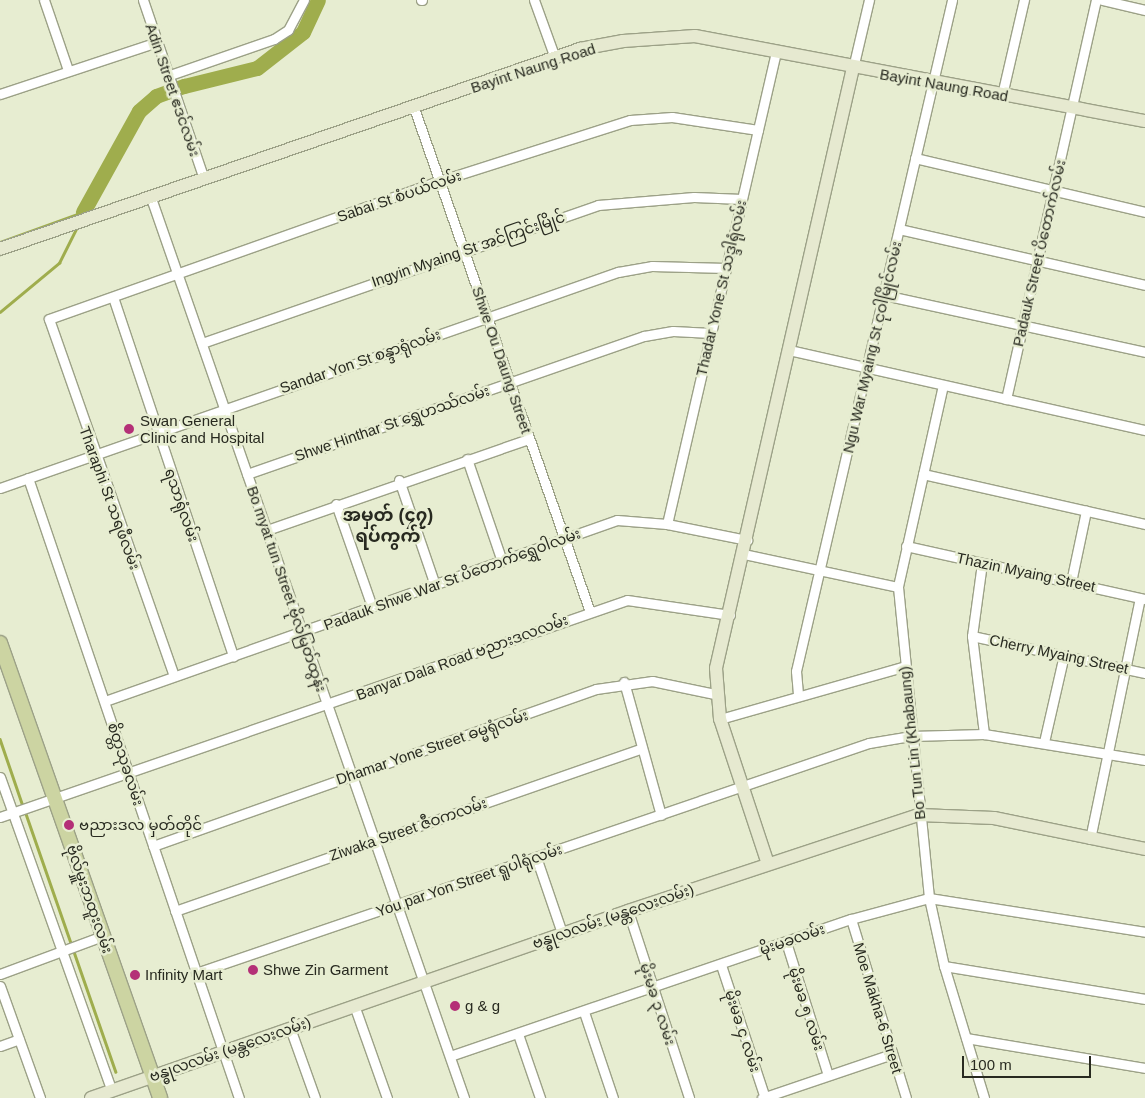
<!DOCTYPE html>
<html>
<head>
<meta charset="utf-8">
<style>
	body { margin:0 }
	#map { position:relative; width:1145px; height:1098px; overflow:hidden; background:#e7edd1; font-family:Arial,"Noto Sans Myanmar",sans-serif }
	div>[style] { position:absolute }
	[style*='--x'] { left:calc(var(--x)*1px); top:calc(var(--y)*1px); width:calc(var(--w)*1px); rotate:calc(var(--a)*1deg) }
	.stream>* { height:2.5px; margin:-1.25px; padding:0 1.25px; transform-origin:1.25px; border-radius:1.25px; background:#9fad4d }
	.river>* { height:15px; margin:-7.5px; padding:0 7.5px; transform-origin:7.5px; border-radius:7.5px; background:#9fad4d }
	.roads { filter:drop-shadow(1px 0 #9ca187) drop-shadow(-1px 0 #9ca187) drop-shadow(0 1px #9ca187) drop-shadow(0 -1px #9ca187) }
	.street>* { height:9px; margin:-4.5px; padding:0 4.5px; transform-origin:4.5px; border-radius:4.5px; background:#fff }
	.secondary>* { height:12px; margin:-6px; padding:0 6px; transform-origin:6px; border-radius:6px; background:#e6e9d0 }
	.primary>* { height:14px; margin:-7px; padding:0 7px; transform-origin:7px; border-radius:7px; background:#ccd4a2 }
	.dots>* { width:14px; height:14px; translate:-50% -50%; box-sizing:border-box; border:2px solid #e7edd1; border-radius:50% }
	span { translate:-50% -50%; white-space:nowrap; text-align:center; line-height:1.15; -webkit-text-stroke:5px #e7edd1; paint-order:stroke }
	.street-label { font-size:15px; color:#282a20 }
	.poi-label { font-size:15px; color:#282a20 }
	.left { translate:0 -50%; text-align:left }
	.quarter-label { font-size:18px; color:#282a20; font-weight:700 }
	.scale { position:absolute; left:962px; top:1056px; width:129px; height:22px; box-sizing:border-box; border:2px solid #282a20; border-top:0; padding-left:6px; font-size:15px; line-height:18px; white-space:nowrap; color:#282a20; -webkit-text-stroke:4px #e7edd1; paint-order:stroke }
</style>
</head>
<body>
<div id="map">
	<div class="stream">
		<i style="--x:0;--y:242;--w:88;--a:-19.9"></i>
		<i style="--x:0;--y:312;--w:77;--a:-39.7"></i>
		<i style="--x:59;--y:263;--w:40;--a:-63.4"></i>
		<i style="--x:0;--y:739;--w:71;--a:71.1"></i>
		<i style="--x:25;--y:811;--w:276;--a:70.8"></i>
	</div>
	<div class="river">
		<i style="--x:83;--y:212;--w:115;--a:-61"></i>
		<i style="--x:139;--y:111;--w:23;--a:-41"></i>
		<i style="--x:156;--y:96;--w:30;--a:-20"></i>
		<i style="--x:184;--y:86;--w:75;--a:-13.9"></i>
		<i style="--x:257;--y:68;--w:58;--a:-38"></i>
		<i style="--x:303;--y:32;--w:35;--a:-65"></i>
	</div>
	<div class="roads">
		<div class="street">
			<i style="--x:44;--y:0;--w:74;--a:71.1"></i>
			<i style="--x:143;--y:0;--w:189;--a:71.2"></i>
			<i style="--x:421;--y:0;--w:1;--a:0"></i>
			<i style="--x:534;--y:0;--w:62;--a:70.1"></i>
			<i style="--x:1102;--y:0;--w:44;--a:13.1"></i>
			<i style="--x:853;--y:68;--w:70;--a:-76.8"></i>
			<i style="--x:170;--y:75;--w:110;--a:-19.1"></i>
			<i style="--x:274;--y:39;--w:17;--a:-33"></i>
			<i style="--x:288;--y:30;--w:34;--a:-62"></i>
			<i style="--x:0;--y:94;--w:165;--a:-18.3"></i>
			<i style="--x:1002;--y:95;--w:98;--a:-77"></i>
			<i style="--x:414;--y:108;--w:534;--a:70.75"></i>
			<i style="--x:915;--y:158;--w:236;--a:13.2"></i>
			<i style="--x:151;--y:198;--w:953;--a:70.82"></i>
			<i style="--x:899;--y:229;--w:252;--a:12.8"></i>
			<i style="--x:884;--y:295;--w:267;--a:12.3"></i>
			<i style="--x:113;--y:297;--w:379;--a:71.5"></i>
			<i style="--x:202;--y:343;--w:419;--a:-19.2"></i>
			<i style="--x:598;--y:205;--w:96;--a:-4.8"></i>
			<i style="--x:694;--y:197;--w:48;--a:2.4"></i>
			<i style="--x:789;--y:350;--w:365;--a:12.7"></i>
			<i style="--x:943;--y:385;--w:207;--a:102.6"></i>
			<i style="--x:898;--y:587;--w:313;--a:84.3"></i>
			<i style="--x:929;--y:898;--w:70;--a:77.6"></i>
			<i style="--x:944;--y:966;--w:138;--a:73.1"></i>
			<i style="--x:1006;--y:399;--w:409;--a:-77.3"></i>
			<i style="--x:467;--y:459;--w:108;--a:71.1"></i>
			<i style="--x:247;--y:474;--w:420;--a:-19.2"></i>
			<i style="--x:644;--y:336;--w:29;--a:-10"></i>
			<i style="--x:673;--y:331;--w:38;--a:3"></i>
			<i style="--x:923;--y:474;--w:228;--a:12.7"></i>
			<i style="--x:28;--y:478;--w:655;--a:71.21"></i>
			<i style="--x:399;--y:480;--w:111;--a:71.1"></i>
			<i style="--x:0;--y:488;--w:655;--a:-19.27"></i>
			<i style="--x:618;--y:272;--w:35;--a:-10"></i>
			<i style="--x:652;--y:266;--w:74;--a:1.5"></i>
			<i style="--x:336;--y:504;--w:109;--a:70.7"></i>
			<i style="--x:667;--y:524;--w:484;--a:-77"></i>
			<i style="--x:267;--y:530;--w:277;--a:-19.2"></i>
			<i style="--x:906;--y:546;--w:245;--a:12.5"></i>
			<i style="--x:744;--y:554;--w:157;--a:12.1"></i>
			<i style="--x:982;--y:563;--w:74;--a:97.8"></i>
			<i style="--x:972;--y:636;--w:99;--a:83"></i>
			<i style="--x:1071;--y:582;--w:73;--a:-78.1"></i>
			<i style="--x:972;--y:636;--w:177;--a:12.1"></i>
			<i style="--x:174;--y:676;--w:378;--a:-109.3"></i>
			<i style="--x:49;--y:319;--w:414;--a:-19.5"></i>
			<i style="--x:439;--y:181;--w:201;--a:-17.7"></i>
			<i style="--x:630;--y:120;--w:42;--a:-4.1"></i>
			<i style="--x:672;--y:117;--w:87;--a:8.6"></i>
			<i style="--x:624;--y:682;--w:138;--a:74.5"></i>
			<i style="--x:798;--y:694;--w:23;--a:-95"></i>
			<i style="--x:796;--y:671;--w:689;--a:-76.91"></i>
			<i style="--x:105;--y:701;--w:543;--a:-19.47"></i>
			<i style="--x:617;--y:520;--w:50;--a:4.6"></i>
			<i style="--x:667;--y:524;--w:82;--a:11.3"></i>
			<i style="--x:720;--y:719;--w:190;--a:-15.9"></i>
			<i style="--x:1044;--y:742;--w:89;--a:-77.1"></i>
			<i style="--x:0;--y:777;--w:333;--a:70.4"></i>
			<i style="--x:0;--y:817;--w:663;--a:-19.09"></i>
			<i style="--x:627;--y:600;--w:104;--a:8.3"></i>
			<i style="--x:1090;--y:839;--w:246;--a:-78.3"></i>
			<i style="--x:153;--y:846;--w:470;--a:-19.5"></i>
			<i style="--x:596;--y:689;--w:57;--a:-8.1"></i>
			<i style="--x:652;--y:681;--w:64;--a:11.7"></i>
			<i style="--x:536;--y:857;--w:80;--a:71.1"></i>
			<i style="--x:175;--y:911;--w:493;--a:-19.2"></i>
			<i style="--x:628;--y:911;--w:197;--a:71.9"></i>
			<i style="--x:851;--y:919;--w:187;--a:72.9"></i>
			<i style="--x:786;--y:942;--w:139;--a:72.5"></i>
			<i style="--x:721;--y:965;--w:140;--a:71.7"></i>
			<i style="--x:944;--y:966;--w:204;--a:9.3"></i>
			<i style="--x:196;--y:973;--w:711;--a:-18.87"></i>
			<i style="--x:869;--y:743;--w:43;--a:-9.5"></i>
			<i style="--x:911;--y:736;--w:73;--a:-1.6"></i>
			<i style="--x:984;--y:734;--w:163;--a:9.2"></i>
			<i style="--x:0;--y:974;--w:110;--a:-20.3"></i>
			<i style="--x:0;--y:986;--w:119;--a:70.3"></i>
			<i style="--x:354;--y:1005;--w:99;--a:70.5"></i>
			<i style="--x:584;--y:1012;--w:91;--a:71.4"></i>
			<i style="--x:290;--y:1028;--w:74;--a:70.3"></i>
			<i style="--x:518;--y:1034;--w:68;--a:71"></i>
			<i style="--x:966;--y:1038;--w:181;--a:9.5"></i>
			<i style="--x:0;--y:1046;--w:20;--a:-20"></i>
			<i style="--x:450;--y:1056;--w:424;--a:-18.9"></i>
			<i style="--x:851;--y:919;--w:81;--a:-15.1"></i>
			<i style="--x:929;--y:898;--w:219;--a:8.9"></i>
			<i style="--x:762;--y:1098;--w:137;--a:-18.7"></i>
		</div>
		<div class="secondary">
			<i style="--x:0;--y:249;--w:614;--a:-19.03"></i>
			<i style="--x:580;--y:49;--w:44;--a:-10.5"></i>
			<i style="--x:623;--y:41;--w:72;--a:-4"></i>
			<i style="--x:695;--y:36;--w:458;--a:10.7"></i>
			<i style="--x:768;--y:864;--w:153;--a:-108.3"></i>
			<i style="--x:720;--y:719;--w:51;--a:-94.5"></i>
			<i style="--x:716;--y:668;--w:615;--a:-77.14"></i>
			<i style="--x:91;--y:1098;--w:569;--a:-19.2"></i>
			<i style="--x:628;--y:911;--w:306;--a:-18.3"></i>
			<i style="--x:919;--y:815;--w:75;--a:2.3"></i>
			<i style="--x:994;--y:818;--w:154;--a:11.6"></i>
		</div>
		<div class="primary">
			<i style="--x:0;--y:643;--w:482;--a:70.6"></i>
		</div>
	</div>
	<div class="dots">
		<i style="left:129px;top:429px;background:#b43077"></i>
		<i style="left:69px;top:825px;background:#b43077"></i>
		<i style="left:253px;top:970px;background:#b43077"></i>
		<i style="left:135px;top:975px;background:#b43077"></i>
		<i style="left:455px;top:1006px;background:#b43077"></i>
	</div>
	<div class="street-label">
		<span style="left:533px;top:68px;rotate:-18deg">Bayint Naung Road</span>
		<span style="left:944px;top:85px;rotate:10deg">Bayint Naung Road</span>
		<span style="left:173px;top:90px;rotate:71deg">Adin Street ဧဒင်လမ်း</span>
		<span style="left:399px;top:196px;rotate:-19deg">Sabai St စံပယ်လမ်း</span>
		<span style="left:468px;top:249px;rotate:-19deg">Ingyin Myaing St အင်ကြင်းမြိုင်</span>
		<span style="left:1039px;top:253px;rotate:-77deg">Padauk Street ပိတောက်လမ်း</span>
		<span style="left:721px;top:288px;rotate:-77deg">Thadar Yone St သဒ္ဒါရုံလမ်း</span>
		<span style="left:872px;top:347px;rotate:-77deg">Ngu War Myaing St ငုဝါမြိုင်လမ်း</span>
		<span style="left:502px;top:360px;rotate:71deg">Shwe Ou Daung Street</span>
		<span style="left:360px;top:361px;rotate:-19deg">Sandar Yon St စန္ဒာရုံလမ်း</span>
		<span style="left:392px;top:423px;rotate:-19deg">Shwe Hinthar St ရွှေဟဿ်လမ်း</span>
		<span style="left:110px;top:498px;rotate:70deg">Tharaphi St သရဖီလမ်း</span>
		<span style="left:182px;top:505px;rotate:71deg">ရသာရုံလမ်း</span>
		<span style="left:1026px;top:572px;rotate:12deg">Thazin Myaing Street</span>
		<span style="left:452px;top:579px;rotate:-20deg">Padauk Shwe War St ပိတောက်ရွှေဝါလမ်း</span>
		<span style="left:287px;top:589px;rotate:71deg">Bo myat tun Street ဗိုလ်မြတ်ထွန်း</span>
		<span style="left:1059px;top:654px;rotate:12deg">Cherry Myaing Street</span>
		<span style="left:462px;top:657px;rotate:-20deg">Banyar Dala Road ဗညားဒလလမ်း</span>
		<span style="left:912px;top:743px;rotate:-96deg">Bo Tun Lin (Khabaung)</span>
		<span style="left:432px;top:747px;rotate:-19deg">Dhamar Yone Street ဓမ္မရုံလမ်း</span>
		<span style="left:126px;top:764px;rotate:72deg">စိတ္တသုခလမ်း</span>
		<span style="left:408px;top:829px;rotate:-19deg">Ziwaka Street ဇီဝကလမ်း</span>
		<span style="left:469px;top:880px;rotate:-19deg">You par Yon Street ရူပါရုံလမ်း</span>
		<span style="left:90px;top:899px;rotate:71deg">ဗိုလ်မှူးဘထူးလမ်း</span>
		<span style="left:613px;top:916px;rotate:-19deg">ဗန္ဓုလလမ်း (မန္တလေးလမ်း)</span>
		<span style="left:792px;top:939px;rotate:-19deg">မိုးမခလမ်း</span>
		<span style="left:658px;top:1004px;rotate:72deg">မိုးမခ ၃ လမ်း</span>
		<span style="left:878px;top:1008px;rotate:73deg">Moe Makha-6 Street</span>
		<span style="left:807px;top:1009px;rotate:72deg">မိုးမခ ၅ လမ်း</span>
		<span style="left:743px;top:1031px;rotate:72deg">မိုးမခ ၄ လမ်း</span>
		<span style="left:230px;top:1049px;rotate:-19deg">ဗန္ဓုလလမ်း (မန္တလေးလမ်း)</span>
	</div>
	<div class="poi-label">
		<span class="left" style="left:140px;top:429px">Swan General<br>Clinic and Hospital</span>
		<span class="left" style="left:79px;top:825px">ဗညားဒလ မှတ်တိုင်</span>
		<span class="left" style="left:263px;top:970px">Shwe Zin Garment</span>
		<span class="left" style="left:145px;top:975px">Infinity Mart</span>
		<span class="left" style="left:465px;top:1006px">g &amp; g</span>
	</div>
	<div class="quarter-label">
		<span style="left:388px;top:526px">အမှတ် (၄၇)<br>ရပ်ကွက်</span>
	</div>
	<div class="scale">100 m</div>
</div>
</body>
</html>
